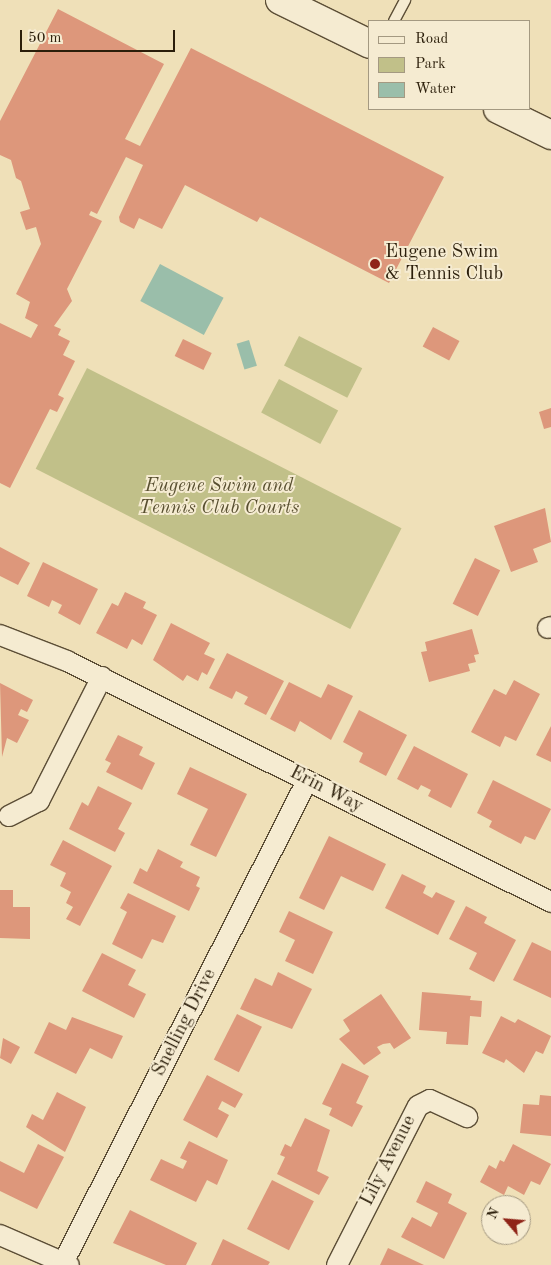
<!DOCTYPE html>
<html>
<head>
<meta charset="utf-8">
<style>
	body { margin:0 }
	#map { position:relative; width:551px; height:1265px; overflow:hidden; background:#efe0b8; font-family:"Old Standard TT",serif }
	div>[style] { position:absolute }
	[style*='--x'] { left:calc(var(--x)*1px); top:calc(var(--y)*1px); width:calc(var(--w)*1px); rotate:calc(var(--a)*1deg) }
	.green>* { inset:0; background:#c1c089; transform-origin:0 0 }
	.water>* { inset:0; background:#9abeaa; transform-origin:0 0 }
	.building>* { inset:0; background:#dd977b; transform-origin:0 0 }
	.roads { filter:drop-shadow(1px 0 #5c4e36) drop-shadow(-1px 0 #5c4e36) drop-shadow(0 1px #5c4e36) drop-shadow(0 -1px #5c4e36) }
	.service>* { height:10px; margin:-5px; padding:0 5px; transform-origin:5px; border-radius:5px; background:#f5ebd1 }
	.minor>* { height:20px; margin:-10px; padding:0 10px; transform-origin:10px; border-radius:10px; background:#f5ebd1 }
	.secondary>* { height:28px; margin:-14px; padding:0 14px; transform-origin:14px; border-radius:14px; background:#f5ebd1 }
	.dots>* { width:14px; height:14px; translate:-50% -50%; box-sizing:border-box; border:2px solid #f5ebd1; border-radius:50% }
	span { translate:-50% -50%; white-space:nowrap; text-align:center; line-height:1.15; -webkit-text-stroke:4px #f5ebd1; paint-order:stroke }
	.poi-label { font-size:19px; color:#2b1e0a }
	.left { translate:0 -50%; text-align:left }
	.park-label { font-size:19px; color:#584f30; font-style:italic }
	.street-label { font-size:19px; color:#2b1e0a }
	.legend { position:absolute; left:368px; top:20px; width:162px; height:90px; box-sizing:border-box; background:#f5ebd1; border:1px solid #a49981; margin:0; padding:6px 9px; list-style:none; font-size:15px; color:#2b1e0a }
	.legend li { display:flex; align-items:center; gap:10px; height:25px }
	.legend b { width:25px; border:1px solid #a49981 }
	.north { position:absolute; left:481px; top:1195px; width:50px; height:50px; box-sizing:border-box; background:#f5ebd1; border:1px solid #a49981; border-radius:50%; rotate:297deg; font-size:14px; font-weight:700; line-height:20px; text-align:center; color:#2b1e0a }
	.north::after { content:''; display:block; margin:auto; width:18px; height:22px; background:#8f2418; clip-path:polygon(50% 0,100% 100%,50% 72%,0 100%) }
	.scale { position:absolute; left:20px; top:30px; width:155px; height:22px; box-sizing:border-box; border:2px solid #2b1e0a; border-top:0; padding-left:6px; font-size:15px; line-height:18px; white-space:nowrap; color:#2b1e0a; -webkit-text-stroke:4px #f5ebd1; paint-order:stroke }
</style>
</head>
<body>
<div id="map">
	<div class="green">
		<i style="left:299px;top:336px;width:71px;height:33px;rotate:27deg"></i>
		<i style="left:87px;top:368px;width:353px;height:113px;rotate:27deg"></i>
		<i style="left:279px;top:379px;width:67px;height:38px;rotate:28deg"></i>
	</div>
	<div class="water">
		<i style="left:160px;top:264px;width:72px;height:42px;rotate:28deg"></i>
		<i style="left:249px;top:340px;width:27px;height:13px;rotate:73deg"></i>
	</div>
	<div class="building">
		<i style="clip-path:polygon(58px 9px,164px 64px,125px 139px,140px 146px,191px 48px,444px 177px,389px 283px,260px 217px,257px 222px,185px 185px,162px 229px,139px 218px,134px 229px,120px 222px,119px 217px,143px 165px,126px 157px,97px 214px,91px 211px,89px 215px,102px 221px,67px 289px,72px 301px,54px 326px,61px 329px,58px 335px,70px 341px,63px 355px,75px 361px,58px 395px,64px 398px,57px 412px,50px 409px,10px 488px,0 483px,0 323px,31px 338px,38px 325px,25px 318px,30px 302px,16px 294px,41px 244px,36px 227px,26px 230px,20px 212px,30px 209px,21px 181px,16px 178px,11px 160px,0 155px,0 121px)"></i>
		<i style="left:433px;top:327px;width:30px;height:22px;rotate:28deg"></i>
		<i style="left:183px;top:339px;width:32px;height:19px;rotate:26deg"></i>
		<i style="clip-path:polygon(551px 408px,551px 427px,544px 429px,539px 412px)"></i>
		<i style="clip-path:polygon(545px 508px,551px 542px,533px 549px,538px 562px,511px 572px,494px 526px)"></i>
		<i style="clip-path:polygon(0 547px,30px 563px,18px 585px,0 576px)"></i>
		<i style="left:475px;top:558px;width:28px;height:51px;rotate:26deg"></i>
		<i style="clip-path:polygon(43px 562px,98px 589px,80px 625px,58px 613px,62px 605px,52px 600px,49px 607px,27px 596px)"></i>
		<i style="clip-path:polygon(125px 592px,146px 602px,143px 608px,157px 615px,142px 645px,132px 639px,127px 649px,96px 633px,112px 603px,118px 606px)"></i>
		<i style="clip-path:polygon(171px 623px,210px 643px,204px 654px,215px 659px,207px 675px,202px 672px,198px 681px,187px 675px,183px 681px,153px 660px)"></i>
		<i style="clip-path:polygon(472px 629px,479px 654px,474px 655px,476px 662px,468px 664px,470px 671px,429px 682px,421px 652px,427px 651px,425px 642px)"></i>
		<i style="clip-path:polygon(227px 653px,284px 681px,266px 715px,244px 704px,248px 697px,236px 691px,232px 699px,209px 688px)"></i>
		<i style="clip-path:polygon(514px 680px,540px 694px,516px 741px,505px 736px,500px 747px,471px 732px,494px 689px,506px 695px)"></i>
		<i style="clip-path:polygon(289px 682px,321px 698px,328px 684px,353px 696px,331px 740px,300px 721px,295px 732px,270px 719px)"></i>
		<i style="clip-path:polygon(0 683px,33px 700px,27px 712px,21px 709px,18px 715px,29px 720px,17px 743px,7px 738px,2px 757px)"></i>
		<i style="clip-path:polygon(359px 710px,407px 735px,386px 776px,359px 762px,363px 753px,343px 742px)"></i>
		<i style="clip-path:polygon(551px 726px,551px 762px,536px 755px)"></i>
		<i style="clip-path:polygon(118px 735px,143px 747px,139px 755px,155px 763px,142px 790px,106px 772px,111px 763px,105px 760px)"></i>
		<i style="clip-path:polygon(414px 746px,468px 774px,451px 808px,428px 796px,431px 790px,421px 785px,418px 790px,397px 779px)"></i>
		<i style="clip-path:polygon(190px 767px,247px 794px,216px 857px,190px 845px,208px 809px,177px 794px)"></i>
		<i style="clip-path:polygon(493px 780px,551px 809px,535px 840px,525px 836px,521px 844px,489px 827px,492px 821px,477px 813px)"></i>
		<i style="clip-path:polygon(98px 786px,132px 803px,118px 829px,125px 833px,115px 852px,69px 829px,82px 802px,88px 806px)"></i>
		<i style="clip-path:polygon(329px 836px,386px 864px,373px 891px,341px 876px,324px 910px,299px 898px)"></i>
		<i style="clip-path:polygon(63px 840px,112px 866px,80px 926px,66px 919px,73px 907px,66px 903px,71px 892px,60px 886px,66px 873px,50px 865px)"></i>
		<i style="clip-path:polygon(158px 849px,183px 862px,180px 867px,200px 877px,196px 886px,200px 888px,189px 911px,133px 883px,140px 868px,147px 872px)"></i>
		<i style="clip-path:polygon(402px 874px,426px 886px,423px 893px,432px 898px,436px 892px,455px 901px,438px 935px,385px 908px)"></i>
		<i style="clip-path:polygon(0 890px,13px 890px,13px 907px,30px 907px,30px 939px,0 938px)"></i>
		<i style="clip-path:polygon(128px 893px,176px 916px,163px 943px,152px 939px,142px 959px,112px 944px,127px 912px,120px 908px)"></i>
		<i style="clip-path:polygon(466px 906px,487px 917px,484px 923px,516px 940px,494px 982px,469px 969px,477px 953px,449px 939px)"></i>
		<i style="clip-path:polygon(289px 911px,333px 932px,313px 974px,285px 961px,295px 940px,279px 932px)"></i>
		<i style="clip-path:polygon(532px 942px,551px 951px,551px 998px,513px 980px)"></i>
		<i style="clip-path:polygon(102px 953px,136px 970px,128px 985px,146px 994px,134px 1018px,82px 991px)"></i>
		<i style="clip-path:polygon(278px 972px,312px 989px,292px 1029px,240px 1009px,255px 978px,272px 986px)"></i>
		<i style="clip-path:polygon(422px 992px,471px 996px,470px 1000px,482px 1001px,481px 1017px,470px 1016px,468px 1045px,446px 1044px,447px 1032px,419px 1030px)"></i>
		<i style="clip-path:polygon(381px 994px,411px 1038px,394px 1049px,390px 1043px,383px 1044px,377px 1047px,381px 1053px,364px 1065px,339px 1039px,350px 1031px,343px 1020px)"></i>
		<i style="left:237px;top:1014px;width:28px;height:51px;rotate:27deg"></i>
		<i style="clip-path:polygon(501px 1016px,515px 1023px,518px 1019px,551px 1036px,543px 1054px,536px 1051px,524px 1073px,506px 1059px,504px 1063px,482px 1053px)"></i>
		<i style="clip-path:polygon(72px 1017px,123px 1036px,112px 1059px,90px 1048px,76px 1074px,34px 1053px,49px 1022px,66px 1030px)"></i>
		<i style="clip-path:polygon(3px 1038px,20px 1047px,11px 1064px,0 1058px)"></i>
		<i style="clip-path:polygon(342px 1063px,369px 1076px,356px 1103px,363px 1106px,352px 1127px,329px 1115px,332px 1108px,322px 1104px)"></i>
		<i style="clip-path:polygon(207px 1075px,243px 1094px,235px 1108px,222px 1101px,218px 1109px,229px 1115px,217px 1138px,183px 1120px)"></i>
		<i style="clip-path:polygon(57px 1092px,86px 1107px,65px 1152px,26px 1127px,32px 1114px,43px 1120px)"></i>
		<i style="clip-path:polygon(540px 1095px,551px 1096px,551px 1136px,520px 1133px,523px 1104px,539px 1105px)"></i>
		<i style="clip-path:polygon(305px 1118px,330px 1130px,317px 1171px,329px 1177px,319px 1195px,277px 1174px,285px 1157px,280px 1155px,285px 1144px,291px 1147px)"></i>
		<i style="clip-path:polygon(189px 1141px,228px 1160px,217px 1185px,207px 1180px,196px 1202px,150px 1180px,161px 1159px,183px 1169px,187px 1161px,180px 1158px)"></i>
		<i style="clip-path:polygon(38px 1144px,64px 1157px,37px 1209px,0 1191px,0 1161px,24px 1173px)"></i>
		<i style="clip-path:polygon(513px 1144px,551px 1164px,540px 1185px,531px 1181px,524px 1195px,508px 1186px,504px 1195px,480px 1182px,489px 1165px,496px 1169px,500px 1160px,504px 1162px)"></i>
		<i style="left:272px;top:1180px;width:47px;height:55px;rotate:27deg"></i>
		<i style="clip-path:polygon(426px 1181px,452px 1194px,448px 1203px,467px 1213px,444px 1259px,401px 1237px,412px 1217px,431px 1227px,438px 1213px,416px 1202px)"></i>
		<i style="clip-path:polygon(130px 1210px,197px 1243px,186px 1265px,166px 1265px,113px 1243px)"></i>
		<i style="clip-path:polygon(223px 1239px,270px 1262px,268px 1265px,211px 1265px)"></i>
		<i style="clip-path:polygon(388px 1248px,424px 1265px,380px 1265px)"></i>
	</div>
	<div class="roads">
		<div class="service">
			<i style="--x:394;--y:21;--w:24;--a:-62"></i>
		</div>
		<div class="minor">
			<i style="--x:548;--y:628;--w:3;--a:-18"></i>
			<i style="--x:0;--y:635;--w:72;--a:21.2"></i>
			<i style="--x:67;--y:661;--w:541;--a:26.47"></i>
			<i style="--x:9;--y:816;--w:34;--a:-27"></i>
			<i style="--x:39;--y:801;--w:139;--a:-63.1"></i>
			<i style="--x:0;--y:1235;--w:75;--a:23.5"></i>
			<i style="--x:62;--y:1265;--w:542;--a:-63.15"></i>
			<i style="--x:337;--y:1265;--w:178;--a:-63"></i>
			<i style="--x:418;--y:1106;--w:13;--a:-27"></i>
			<i style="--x:430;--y:1100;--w:41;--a:24.7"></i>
		</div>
		<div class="secondary">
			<i style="--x:280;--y:0;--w:100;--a:26.1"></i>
			<i style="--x:498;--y:109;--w:59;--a:26.1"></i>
		</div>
	</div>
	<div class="dots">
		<i style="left:375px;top:264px;background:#8f2418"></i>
	</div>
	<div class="poi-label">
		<span class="left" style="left:385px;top:264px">Eugene Swim<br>&amp; Tennis Club</span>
	</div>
	<div class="park-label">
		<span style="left:219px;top:498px">Eugene Swim and<br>Tennis Club Courts</span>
	</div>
	<div class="street-label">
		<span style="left:326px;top:790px;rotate:27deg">Erin Way</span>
		<span style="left:185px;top:1023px;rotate:-63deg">Snelling Drive</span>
		<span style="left:389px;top:1161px;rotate:-63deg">Lily Avenue</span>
	</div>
	<ul class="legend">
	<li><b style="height:6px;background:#f5ebd1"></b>Road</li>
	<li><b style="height:14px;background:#c1c089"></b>Park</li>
	<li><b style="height:14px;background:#9abeaa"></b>Water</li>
	</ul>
	<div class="north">N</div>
	<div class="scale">50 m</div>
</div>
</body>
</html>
